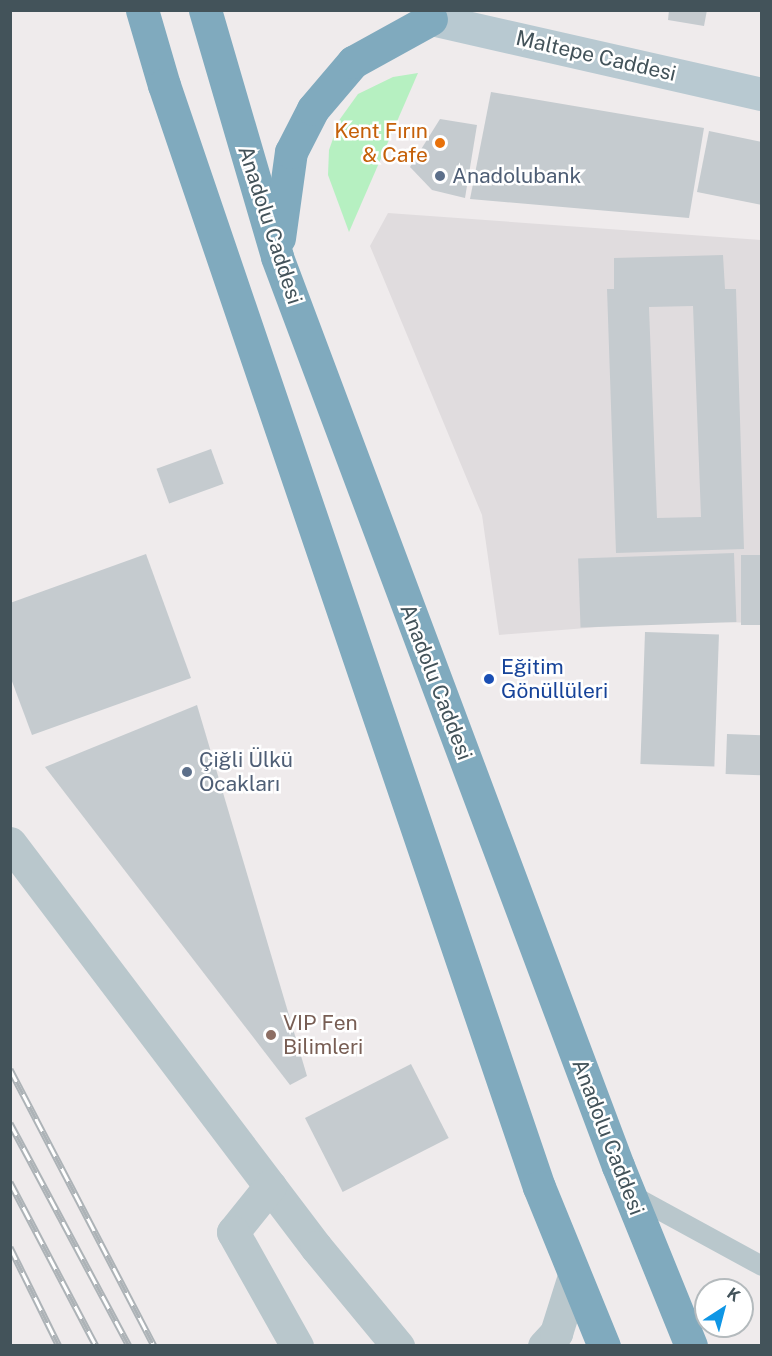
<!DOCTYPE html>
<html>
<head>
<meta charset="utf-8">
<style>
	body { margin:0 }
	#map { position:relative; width:772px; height:1356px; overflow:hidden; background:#efebec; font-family:"Public Sans",sans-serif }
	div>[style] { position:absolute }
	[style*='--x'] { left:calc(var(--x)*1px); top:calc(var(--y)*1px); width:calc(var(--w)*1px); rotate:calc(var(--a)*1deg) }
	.education>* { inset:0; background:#e0dcde }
	.green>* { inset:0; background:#b6f0c1 }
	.building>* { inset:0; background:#c5cbcf; transform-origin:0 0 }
	.lane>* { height:20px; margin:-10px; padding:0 10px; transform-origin:10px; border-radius:10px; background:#b9c7cc }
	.street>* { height:33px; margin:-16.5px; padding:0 16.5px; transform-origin:16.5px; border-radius:16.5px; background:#b9c7cc }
	.secondary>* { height:33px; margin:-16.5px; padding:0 16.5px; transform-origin:16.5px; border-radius:16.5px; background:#b8c9d1 }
	.highway>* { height:33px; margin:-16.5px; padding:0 16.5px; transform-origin:16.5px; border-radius:16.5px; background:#80aabe }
	.rail>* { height:7px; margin-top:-3.5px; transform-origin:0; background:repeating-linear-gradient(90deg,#fff 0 14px,#adb3b7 0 28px); box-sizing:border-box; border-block:2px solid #adb3b7 }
	.dots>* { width:16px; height:16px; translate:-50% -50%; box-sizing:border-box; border:3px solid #fff; border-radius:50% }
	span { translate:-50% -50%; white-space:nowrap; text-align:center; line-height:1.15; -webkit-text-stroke:5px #fff; paint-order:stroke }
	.street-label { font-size:21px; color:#43535a }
	.food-label { font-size:21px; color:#c56008 }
	.right { translate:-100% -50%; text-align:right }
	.service-label { font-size:21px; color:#4e5e75 }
	.left { translate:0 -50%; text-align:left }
	.transit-label { font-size:21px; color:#164399 }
	.education-label { font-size:21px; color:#785e54 }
	.frame { position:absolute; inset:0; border:12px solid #43535a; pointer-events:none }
	.north { position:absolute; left:694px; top:1278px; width:60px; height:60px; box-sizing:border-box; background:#fff; border:2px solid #b4babd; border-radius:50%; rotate:36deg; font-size:16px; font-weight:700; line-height:24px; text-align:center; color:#43535a }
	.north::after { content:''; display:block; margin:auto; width:21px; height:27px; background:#0f96e5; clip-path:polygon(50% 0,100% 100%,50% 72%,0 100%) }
</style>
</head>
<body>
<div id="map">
	<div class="education">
		<i style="clip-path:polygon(388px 213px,761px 240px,761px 623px,674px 621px,499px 635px,482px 515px,370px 246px)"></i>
	</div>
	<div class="green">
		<i style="clip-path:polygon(418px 73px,349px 232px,328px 175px,329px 150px,340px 119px,358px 94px,393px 77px)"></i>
	</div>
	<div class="building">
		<i style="clip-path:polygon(669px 10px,707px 10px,704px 26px,668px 20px)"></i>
		<i style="clip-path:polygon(491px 92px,704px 128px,689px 218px,470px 199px)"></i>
		<i style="clip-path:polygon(440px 119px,477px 125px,465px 198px,432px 190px,410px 167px)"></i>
		<i style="clip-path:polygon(709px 131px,762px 142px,762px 205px,697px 192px)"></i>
		<i style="clip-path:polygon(evenodd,723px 255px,725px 289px,736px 289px,744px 549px,616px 553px,607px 289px,614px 289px,614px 258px,723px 255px,693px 306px,701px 517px,657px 518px,649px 307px,693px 306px)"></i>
		<i style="left:211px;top:449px;width:37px;height:58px;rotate:70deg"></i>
		<i style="left:734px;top:553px;width:69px;height:156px;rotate:88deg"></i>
		<i style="clip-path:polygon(146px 554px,191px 678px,32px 735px,10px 676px,10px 603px)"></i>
		<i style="left:762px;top:555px;width:70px;height:21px;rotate:90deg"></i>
		<i style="left:645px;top:632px;width:74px;height:132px;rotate:2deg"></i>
		<i style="clip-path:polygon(197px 705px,307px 1076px,290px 1085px,45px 767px)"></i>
		<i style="left:727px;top:734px;width:35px;height:40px;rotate:2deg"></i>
		<i style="left:411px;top:1064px;width:83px;height:119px;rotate:63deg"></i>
	</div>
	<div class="lane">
		<i style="--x:630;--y:1194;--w:150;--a:28.6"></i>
	</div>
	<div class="street">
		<i style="--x:10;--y:843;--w:507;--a:52.86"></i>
		<i style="--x:316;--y:1247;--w:129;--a:50.4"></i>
		<i style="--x:270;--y:1186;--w:59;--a:128.8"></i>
		<i style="--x:233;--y:1232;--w:131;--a:60.7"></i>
		<i style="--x:544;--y:1346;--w:18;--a:-47"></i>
		<i style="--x:556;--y:1333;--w:60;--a:-72.5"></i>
	</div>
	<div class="secondary">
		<i style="--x:431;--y:19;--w:339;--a:12.8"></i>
	</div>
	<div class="highway">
		<i style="--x:142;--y:10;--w:78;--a:73.7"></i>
		<i style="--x:164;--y:85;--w:1164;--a:71.21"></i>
		<i style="--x:539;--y:1187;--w:172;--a:67.8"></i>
		<i style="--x:205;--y:10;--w:257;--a:73.7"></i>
		<i style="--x:277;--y:257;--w:971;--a:69.44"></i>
		<i style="--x:618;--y:1166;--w:194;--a:67.9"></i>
		<i style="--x:279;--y:238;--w:87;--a:-82.1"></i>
		<i style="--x:291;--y:152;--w:48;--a:-62.9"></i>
		<i style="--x:313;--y:109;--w:62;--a:-49.6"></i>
		<i style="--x:353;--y:62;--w:89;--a:-28.9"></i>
	</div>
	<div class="rail">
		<i style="--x:10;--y:1069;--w:312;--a:62.5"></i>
		<i style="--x:10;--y:1123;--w:253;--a:61.9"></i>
		<i style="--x:10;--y:1182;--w:185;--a:62.3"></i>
		<i style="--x:10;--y:1247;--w:110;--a:63.7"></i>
	</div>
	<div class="dots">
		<i style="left:440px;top:143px;background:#e8710a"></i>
		<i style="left:440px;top:176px;background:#5c6f8a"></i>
		<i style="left:489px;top:679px;background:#1a4fb4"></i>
		<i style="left:187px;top:772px;background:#5c6f8a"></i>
		<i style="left:271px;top:1035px;background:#8d6e63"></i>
	</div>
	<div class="street-label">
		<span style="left:596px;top:56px;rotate:13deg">Maltepe Caddesi</span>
		<span style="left:270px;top:225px;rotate:72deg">Anadolu Caddesi</span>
		<span style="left:436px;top:682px;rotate:69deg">Anadolu Caddesi</span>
		<span style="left:608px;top:1137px;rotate:69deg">Anadolu Caddesi</span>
	</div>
	<div class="food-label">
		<span class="right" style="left:428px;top:143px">Kent Fırın<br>&amp; Cafe</span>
	</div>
	<div class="service-label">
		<span class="left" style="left:452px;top:176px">Anadolubank</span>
		<span class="left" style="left:199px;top:772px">Çiğli Ülkü<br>Ocakları</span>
	</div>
	<div class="transit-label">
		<span class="left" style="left:501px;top:679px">Eğitim<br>Gönüllüleri</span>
	</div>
	<div class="education-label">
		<span class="left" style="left:283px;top:1035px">VIP Fen<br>Bilimleri</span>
	</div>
	<div class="frame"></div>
	<div class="north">K</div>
</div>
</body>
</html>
